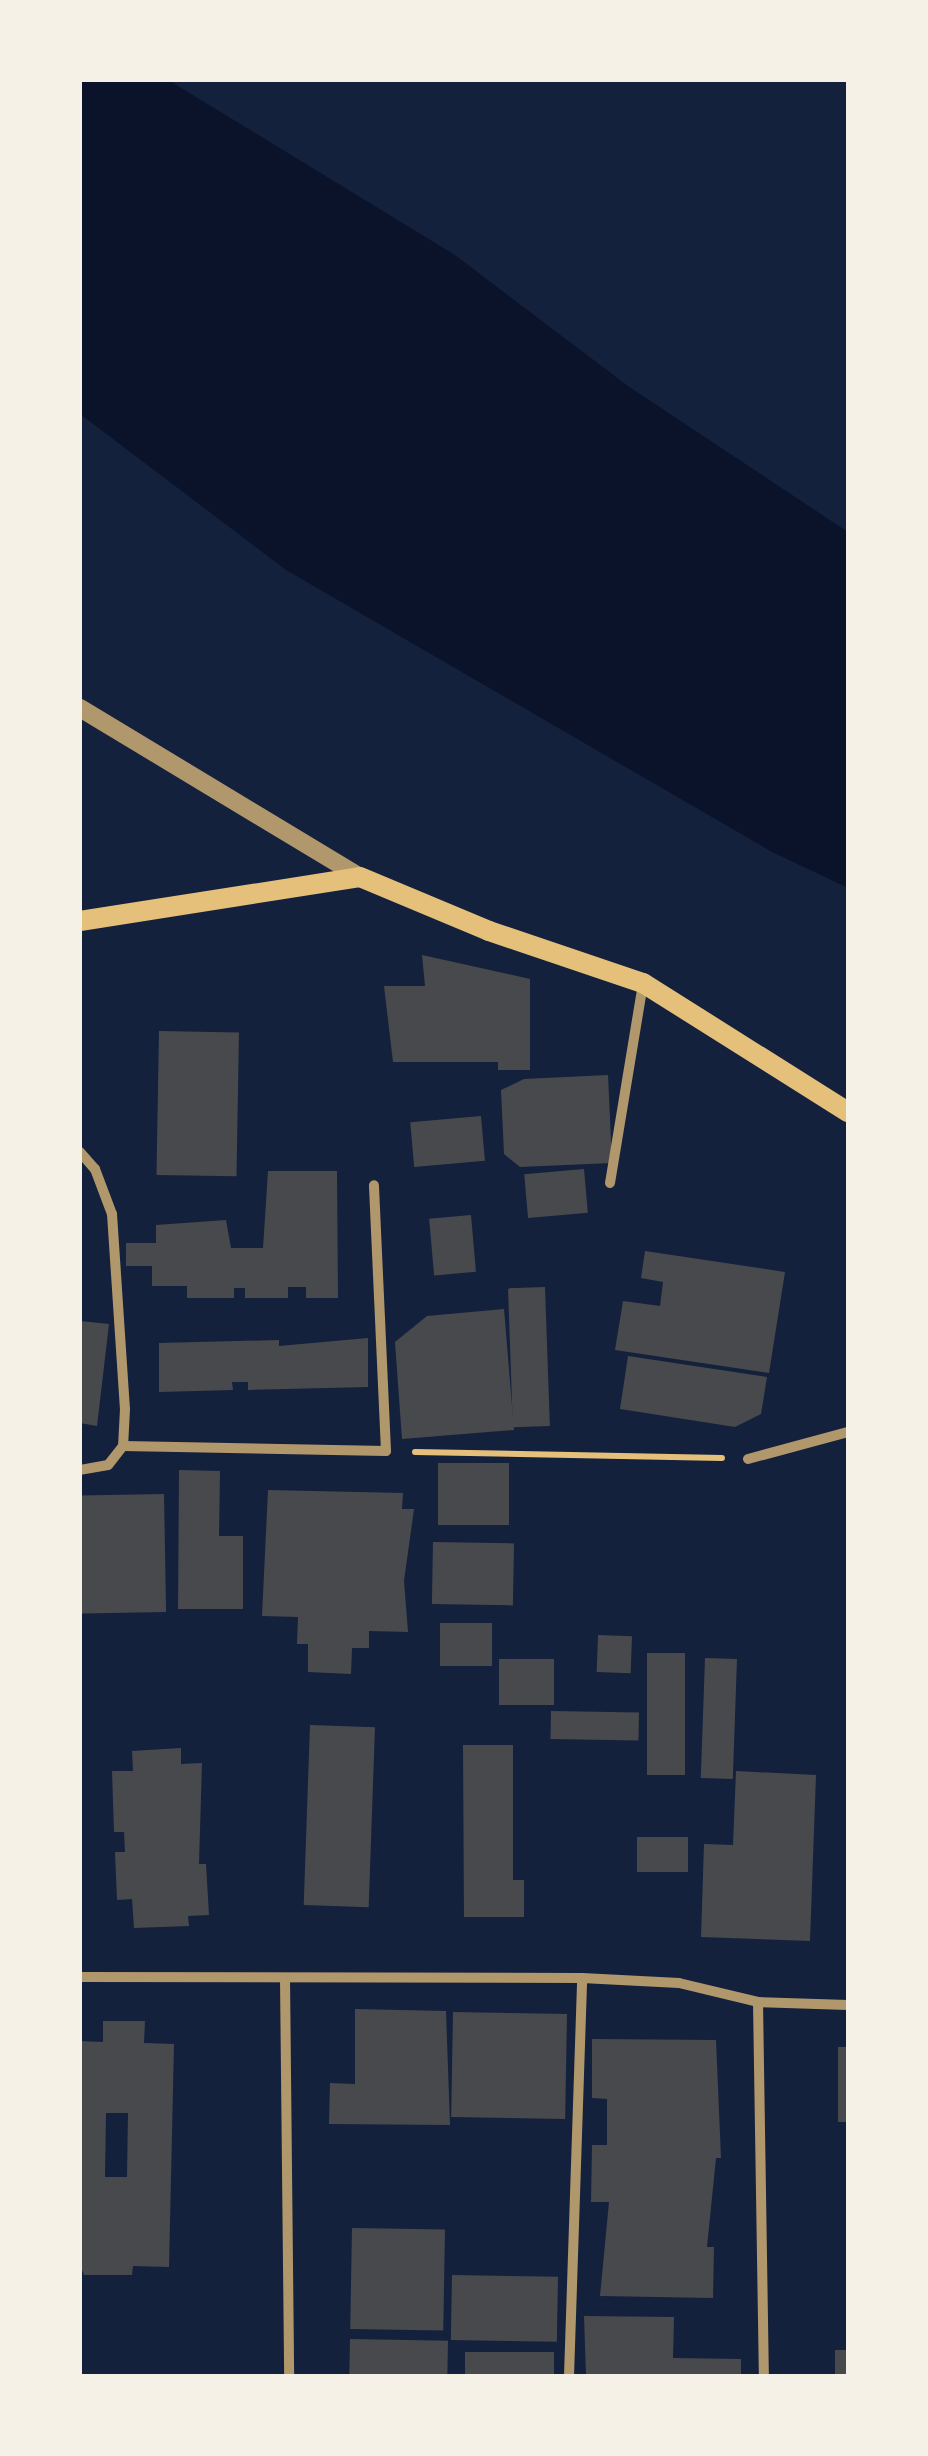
<!DOCTYPE html>
<html>
<head>
<meta charset="utf-8">
<style>
	body { margin:0 }
	#map { position:relative; width:928px; height:2456px; overflow:hidden; background:#14213d; font-family:"DM Sans",sans-serif }
	div>[style] { position:absolute }
	[style*='--x'] { left:calc(var(--x)*1px); top:calc(var(--y)*1px); width:calc(var(--w)*1px); rotate:calc(var(--a)*1deg) }
	.water>* { inset:0; background:#0b132b }
	.building>* { inset:0; background:#48494c; transform-origin:0 0 }
	.path>* { height:6px; margin:-3px; padding:0 3px; transform-origin:3px; border-radius:3px; background:#e5c07b }
	.minor>* { height:10px; margin:-5px; padding:0 5px; transform-origin:5px; border-radius:5px; background:#b1986c }
	.tertiary>* { height:18px; margin:-9px; padding:0 9px; transform-origin:9px; border-radius:9px; background:#b1986c }
	.secondary>* { height:20px; margin:-10px; padding:0 10px; transform-origin:10px; border-radius:10px; background:#e5c07b }
	span { translate:-50% -50%; white-space:nowrap; text-align:center; line-height:1.15; -webkit-text-stroke:10px #f6f1e7; paint-order:stroke }
	.frame { position:absolute; inset:0; border:82px solid #f6f1e7; pointer-events:none }
</style>
</head>
<body>
<div id="map">
	<div class="water">
		<i style="clip-path:polygon(80px 80px,169px 80px,178px 86px,455px 255px,628px 386px,848px 532px,848px 888px,772px 852px,286px 570px,80px 414px)"></i>
	</div>
	<div class="building">
		<i style="clip-path:polygon(422px 955px,530px 979px,530px 1070px,498px 1070px,498px 1062px,393px 1062px,384px 986px,425px 986px)"></i>
		<i style="left:159px;top:1031px;width:80px;height:144px;rotate:1deg"></i>
		<i style="clip-path:polygon(608px 1075px,612px 1163px,520px 1167px,504px 1154px,501px 1090px,524px 1079px)"></i>
		<i style="left:481px;top:1116px;width:45px;height:71px;rotate:85deg"></i>
		<i style="left:584px;top:1169px;width:44px;height:60px;rotate:85deg"></i>
		<i style="clip-path:polygon(268px 1171px,337px 1171px,338px 1298px,306px 1298px,306px 1287px,288px 1287px,288px 1298px,245px 1298px,245px 1288px,234px 1288px,234px 1298px,187px 1298px,187px 1286px,152px 1286px,152px 1266px,126px 1266px,126px 1243px,156px 1243px,156px 1225px,226px 1220px,231px 1248px,263px 1248px)"></i>
		<i style="left:471px;top:1215px;width:57px;height:42px;rotate:85deg"></i>
		<i style="clip-path:polygon(645px 1251px,785px 1272px,769px 1373px,615px 1350px,623px 1301px,660px 1306px,663px 1282px,641px 1278px)"></i>
		<i style="left:545px;top:1287px;width:139px;height:37px;rotate:88deg"></i>
		<i style="clip-path:polygon(504px 1309px,514px 1430px,402px 1439px,395px 1342px,427px 1316px)"></i>
		<i style="clip-path:polygon(80px 1321px,109px 1324px,97px 1426px,80px 1423px)"></i>
		<i style="clip-path:polygon(368px 1338px,368px 1387px,248px 1390px,248px 1382px,232px 1382px,233px 1390px,159px 1392px,159px 1343px,279px 1340px,279px 1346px)"></i>
		<i style="clip-path:polygon(628px 1356px,767px 1377px,761px 1414px,735px 1427px,620px 1409px)"></i>
		<i style="left:438px;top:1463px;width:71px;height:62px"></i>
		<i style="clip-path:polygon(179px 1470px,220px 1471px,219px 1536px,243px 1536px,243px 1609px,178px 1609px)"></i>
		<i style="clip-path:polygon(268px 1490px,403px 1493px,402px 1509px,414px 1509px,404px 1581px,408px 1632px,369px 1631px,369px 1648px,352px 1648px,351px 1674px,308px 1672px,308px 1644px,297px 1644px,298px 1617px,262px 1616px)"></i>
		<i style="left:164px;top:1494px;width:118px;height:84px;rotate:89deg"></i>
		<i style="left:433px;top:1542px;width:81px;height:62px;rotate:1deg"></i>
		<i style="left:440px;top:1623px;width:52px;height:43px"></i>
		<i style="left:598px;top:1635px;width:34px;height:37px;rotate:2deg"></i>
		<i style="left:647px;top:1653px;width:38px;height:122px"></i>
		<i style="left:705px;top:1658px;width:32px;height:120px;rotate:2deg"></i>
		<i style="left:499px;top:1659px;width:55px;height:46px"></i>
		<i style="left:551px;top:1711px;width:88px;height:28px;rotate:1deg"></i>
		<i style="left:310px;top:1725px;width:65px;height:180px;rotate:2deg"></i>
		<i style="clip-path:polygon(463px 1745px,513px 1745px,513px 1880px,524px 1880px,524px 1917px,464px 1917px)"></i>
		<i style="clip-path:polygon(181px 1748px,181px 1764px,202px 1763px,199px 1864px,206px 1864px,209px 1915px,188px 1916px,189px 1926px,134px 1928px,132px 1899px,117px 1900px,115px 1852px,125px 1852px,124px 1832px,114px 1832px,112px 1771px,133px 1771px,132px 1751px)"></i>
		<i style="clip-path:polygon(736px 1771px,816px 1775px,810px 1941px,701px 1937px,704px 1844px,733px 1845px)"></i>
		<i style="left:688px;top:1837px;width:35px;height:51px;rotate:90deg"></i>
		<i style="clip-path:polygon(355px 2009px,446px 2011px,450px 2125px,329px 2124px,330px 2083px,355px 2084px)"></i>
		<i style="left:453px;top:2012px;width:114px;height:105px;rotate:1deg"></i>
		<i style="clip-path:polygon(evenodd,103px 2021px,145px 2021px,144px 2043px,174px 2044px,169px 2267px,133px 2266px,132px 2275px,84px 2275px,80px 2265px,80px 2041px,103px 2042px,103px 2021px,106px 2113px,128px 2113px,127px 2177px,105px 2177px,106px 2113px)"></i>
		<i style="clip-path:polygon(592px 2039px,716px 2040px,721px 2158px,716px 2158px,707px 2247px,714px 2247px,713px 2298px,600px 2296px,609px 2202px,591px 2202px,592px 2145px,607px 2145px,607px 2099px,592px 2098px)"></i>
		<i style="left:838px;top:2047px;width:10px;height:75px"></i>
		<i style="left:352px;top:2228px;width:93px;height:101px;rotate:1deg"></i>
		<i style="left:452px;top:2275px;width:106px;height:65px;rotate:1deg"></i>
		<i style="clip-path:polygon(584px 2316px,674px 2317px,673px 2358px,741px 2359px,741px 2376px,586px 2376px)"></i>
		<i style="left:350px;top:2339px;width:98px;height:37px;rotate:1deg"></i>
		<i style="left:835px;top:2350px;width:13px;height:26px"></i>
		<i style="left:465px;top:2352px;width:89px;height:24px"></i>
	</div>
	<div class="path">
		<i style="--x:415;--y:1452;--w:307;--a:1.1"></i>
	</div>
	<div class="minor">
		<i style="--x:80;--y:1152;--w:23;--a:49"></i>
		<i style="--x:95;--y:1169;--w:48;--a:69.3"></i>
		<i style="--x:112;--y:1214;--w:195;--a:86.2"></i>
		<i style="--x:125;--y:1409;--w:37;--a:93"></i>
		<i style="--x:123;--y:1446;--w:24;--a:128"></i>
		<i style="--x:108;--y:1465;--w:28;--a:170"></i>
		<i style="--x:610;--y:1183;--w:202;--a:-80.6"></i>
		<i style="--x:123;--y:1446;--w:263;--a:1.1"></i>
		<i style="--x:386;--y:1451;--w:266;--a:-92.6"></i>
		<i style="--x:748;--y:1459;--w:104;--a:-15.1"></i>
		<i style="--x:80;--y:1977;--w:502;--a:0.11"></i>
		<i style="--x:582;--y:1978;--w:97;--a:3"></i>
		<i style="--x:679;--y:1983;--w:81;--a:13.5"></i>
		<i style="--x:758;--y:2002;--w:90;--a:1.9"></i>
		<i style="--x:285;--y:1978;--w:398;--a:89.4"></i>
		<i style="--x:758;--y:2002;--w:374;--a:89.1"></i>
		<i style="--x:569;--y:2376;--w:398;--a:-88.1"></i>
	</div>
	<div class="tertiary">
		<i style="--x:80;--y:708;--w:327;--a:31.1"></i>
	</div>
	<div class="secondary">
		<i style="--x:80;--y:921;--w:283;--a:-8.9"></i>
		<i style="--x:360;--y:877;--w:140;--a:22.7"></i>
		<i style="--x:489;--y:931;--w:163;--a:18.7"></i>
		<i style="--x:643;--y:983;--w:242;--a:32.2"></i>
	</div>
	<div class="frame"></div>
</div>
</body>
</html>
